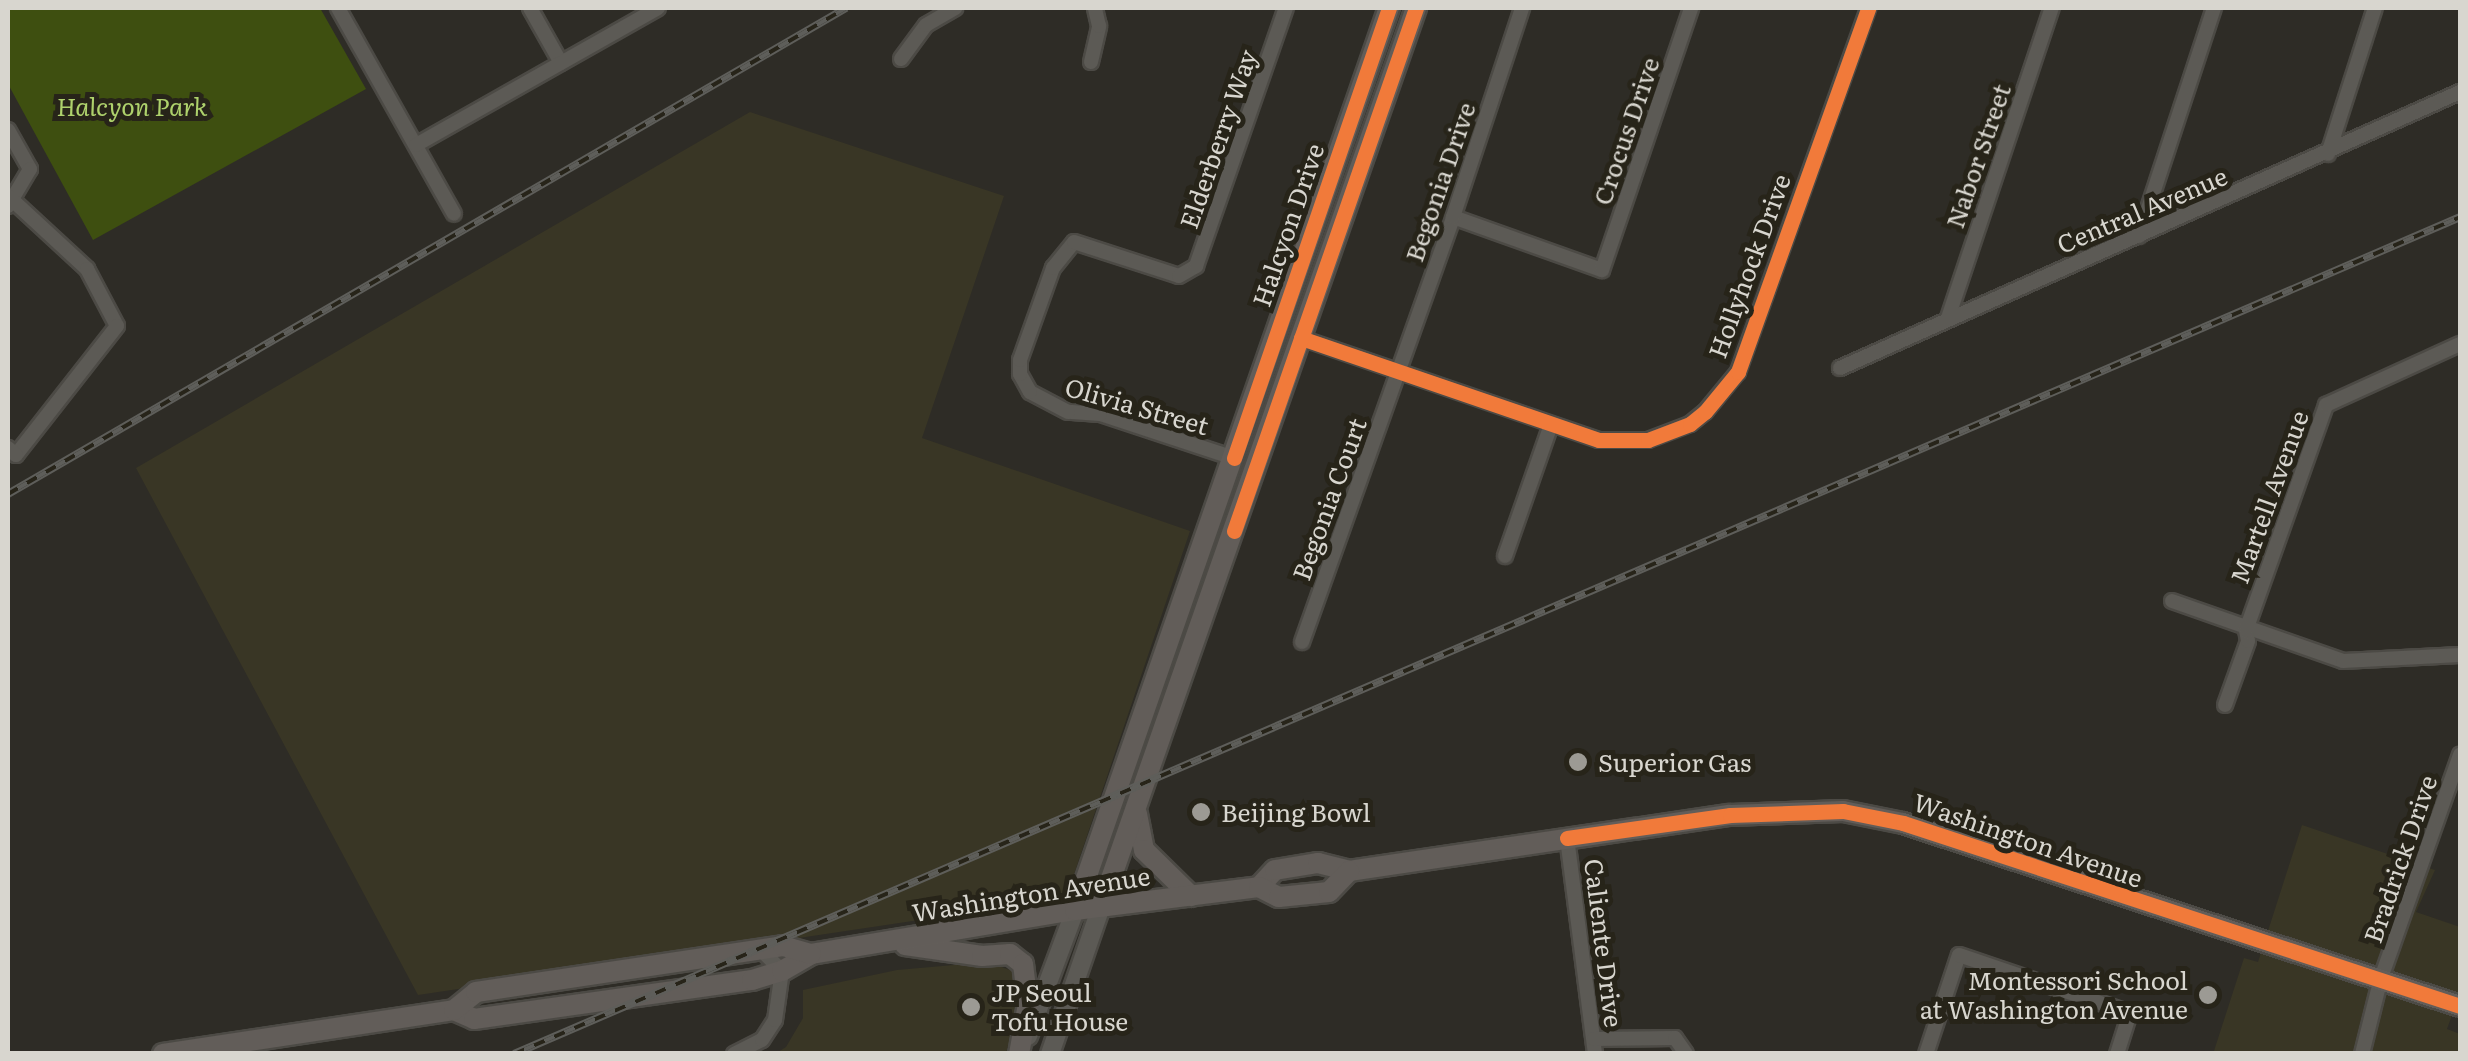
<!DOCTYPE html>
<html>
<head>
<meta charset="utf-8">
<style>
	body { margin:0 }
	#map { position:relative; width:2468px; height:1061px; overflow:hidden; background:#2e2c26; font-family:Literata,serif }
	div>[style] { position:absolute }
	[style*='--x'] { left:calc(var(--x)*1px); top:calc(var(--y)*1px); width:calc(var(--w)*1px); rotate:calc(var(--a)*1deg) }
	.built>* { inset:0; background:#393625 }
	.green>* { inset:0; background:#3e4f10 }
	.roads { filter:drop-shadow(2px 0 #4c4a45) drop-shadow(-2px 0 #4c4a45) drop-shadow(0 2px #4c4a45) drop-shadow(0 -2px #4c4a45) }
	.minor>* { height:14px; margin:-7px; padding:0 7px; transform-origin:7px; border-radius:7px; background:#5c5a55 }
	.tertiary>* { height:18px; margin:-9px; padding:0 9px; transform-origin:9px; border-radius:9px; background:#5c5a55 }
	.secondary>* { height:20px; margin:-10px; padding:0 10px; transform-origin:10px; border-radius:10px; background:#625d59 }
	.rail>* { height:8px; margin-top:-4px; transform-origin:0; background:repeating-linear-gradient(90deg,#272419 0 11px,#5e5e5a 0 22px); box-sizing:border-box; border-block:2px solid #5e5e5a }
	.cycleway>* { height:15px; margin:-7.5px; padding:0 7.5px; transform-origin:7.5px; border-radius:7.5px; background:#f17a3a }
	.dots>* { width:28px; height:28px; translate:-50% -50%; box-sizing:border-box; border:5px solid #272419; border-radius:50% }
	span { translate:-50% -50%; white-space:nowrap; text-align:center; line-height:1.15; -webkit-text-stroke:10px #272419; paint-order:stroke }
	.park-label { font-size:25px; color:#aed16c; font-style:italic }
	.street-label { font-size:25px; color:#d8d6cf }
	.poi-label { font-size:25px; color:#d8d6cf }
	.left { translate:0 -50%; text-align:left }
	.right { translate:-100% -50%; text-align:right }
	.frame { position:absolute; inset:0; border:10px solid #d8d6cf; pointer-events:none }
</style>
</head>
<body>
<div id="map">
	<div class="built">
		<i style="clip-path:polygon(750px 112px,1004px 196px,922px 438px,1190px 531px,1066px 898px,418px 995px,136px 468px)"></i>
		<i style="clip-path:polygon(2302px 825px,2435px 870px,2416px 912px,2460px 927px,2460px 993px,2447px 1029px,2460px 1034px,2460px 1053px,2213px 1054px,2244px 958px,2258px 962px)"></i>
		<i style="clip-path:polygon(988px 962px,1015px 972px,1022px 999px,1006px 1053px,775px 1054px,786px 1047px,803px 1018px,803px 990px,897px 970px)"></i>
	</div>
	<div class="green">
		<i style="clip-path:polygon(8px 8px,320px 8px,366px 89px,93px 240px,8px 84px)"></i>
	</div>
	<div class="roads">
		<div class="minor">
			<i style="--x:338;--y:8;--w:236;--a:60.6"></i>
			<i style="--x:530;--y:8;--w:63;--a:60.6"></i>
			<i style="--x:901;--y:59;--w:42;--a:-53.7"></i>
			<i style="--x:926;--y:25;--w:34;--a:-30"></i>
			<i style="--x:1091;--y:62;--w:37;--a:-77"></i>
			<i style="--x:1099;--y:26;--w:18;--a:-103"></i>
			<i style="--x:8;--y:130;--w:45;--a:60.6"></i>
			<i style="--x:30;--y:169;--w:43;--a:120.7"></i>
			<i style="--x:416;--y:145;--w:278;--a:-29.5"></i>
			<i style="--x:2328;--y:154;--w:153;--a:-72.2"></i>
			<i style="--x:8;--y:196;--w:108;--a:42.7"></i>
			<i style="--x:87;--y:269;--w:64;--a:62.2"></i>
			<i style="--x:117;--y:326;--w:164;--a:128.1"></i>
			<i style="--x:16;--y:455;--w:11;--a:-139"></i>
			<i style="--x:1453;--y:217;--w:158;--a:19.6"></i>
			<i style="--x:1602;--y:270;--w:277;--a:-71.2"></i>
			<i style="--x:2139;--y:236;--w:240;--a:-71.8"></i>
			<i style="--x:1948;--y:318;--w:327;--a:-71.5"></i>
			<i style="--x:1301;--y:338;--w:315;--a:18.9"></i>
			<i style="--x:1599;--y:440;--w:49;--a:0"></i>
			<i style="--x:1648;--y:440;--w:45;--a:-20.9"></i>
			<i style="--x:1690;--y:424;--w:19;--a:-39"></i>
			<i style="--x:1705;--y:412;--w:52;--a:-50.5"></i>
			<i style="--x:1738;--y:372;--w:387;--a:-70.3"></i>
			<i style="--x:1840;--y:368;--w:679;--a:-24"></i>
			<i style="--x:1234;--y:458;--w:141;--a:-161.8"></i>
			<i style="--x:1100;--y:414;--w:32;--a:-176"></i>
			<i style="--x:1068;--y:412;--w:43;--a:-152.2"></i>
			<i style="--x:1030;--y:392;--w:21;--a:-119"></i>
			<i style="--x:1020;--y:374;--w:14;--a:-90"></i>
			<i style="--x:1020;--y:360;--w:98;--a:-70.3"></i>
			<i style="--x:1053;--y:268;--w:33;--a:-51"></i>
			<i style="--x:1074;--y:242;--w:110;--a:17.9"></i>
			<i style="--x:1179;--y:276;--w:20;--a:-30"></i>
			<i style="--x:1196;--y:266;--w:273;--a:-70.8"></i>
			<i style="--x:1505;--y:556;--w:139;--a:-70.7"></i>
			<i style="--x:2172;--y:601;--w:181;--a:19.3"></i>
			<i style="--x:2343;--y:661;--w:117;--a:-2.9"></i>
			<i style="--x:1302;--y:642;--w:451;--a:-70.4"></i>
			<i style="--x:1453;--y:217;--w:220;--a:-71.7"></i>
			<i style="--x:2225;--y:705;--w:68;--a:-70.2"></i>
			<i style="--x:2248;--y:641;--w:11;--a:-100"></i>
			<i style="--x:2246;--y:630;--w:239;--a:-70.4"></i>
			<i style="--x:2326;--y:405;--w:147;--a:-24.5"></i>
			<i style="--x:1567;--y:838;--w:218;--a:82.6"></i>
			<i style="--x:1594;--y:1039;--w:81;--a:-0.7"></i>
			<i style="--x:1675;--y:1038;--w:19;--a:55"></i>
			<i style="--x:734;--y:1054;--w:31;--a:-27"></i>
			<i style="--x:762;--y:1040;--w:24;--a:-57"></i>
			<i style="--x:775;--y:1020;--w:49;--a:-81.9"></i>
			<i style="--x:782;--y:971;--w:30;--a:-135"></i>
			<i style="--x:1926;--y:1054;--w:104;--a:-71.6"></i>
			<i style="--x:1959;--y:955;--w:181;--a:18.7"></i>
			<i style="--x:2130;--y:1013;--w:43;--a:107.6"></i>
			<i style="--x:2362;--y:1054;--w:78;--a:-76"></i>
			<i style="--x:2381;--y:978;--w:237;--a:-70.5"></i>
		</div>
		<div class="tertiary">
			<i style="--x:1028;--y:1036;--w:134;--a:-69.5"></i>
			<i style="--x:1050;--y:1054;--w:156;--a:-70.9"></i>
		</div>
		<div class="secondary">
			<i style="--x:1137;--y:814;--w:37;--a:79"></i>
			<i style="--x:1144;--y:850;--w:66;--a:44.4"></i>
			<i style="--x:1259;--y:887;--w:23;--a:-47"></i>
			<i style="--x:1275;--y:870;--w:44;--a:-9.2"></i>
			<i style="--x:1318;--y:863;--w:32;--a:14"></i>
			<i style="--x:1349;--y:871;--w:385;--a:-8.4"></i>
			<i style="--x:1730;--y:815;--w:113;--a:-2"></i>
			<i style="--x:1843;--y:811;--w:61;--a:11.3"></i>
			<i style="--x:1903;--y:823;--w:586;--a:18.19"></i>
			<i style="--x:1101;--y:907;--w:953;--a:-70.69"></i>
			<i style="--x:1075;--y:910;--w:955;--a:-70.81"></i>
			<i style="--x:905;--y:945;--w:78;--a:8.1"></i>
			<i style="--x:982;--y:956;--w:28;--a:-4"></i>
			<i style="--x:1010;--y:954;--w:16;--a:38"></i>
			<i style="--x:1023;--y:964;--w:40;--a:82.9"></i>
			<i style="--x:1028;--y:1004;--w:51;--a:100.2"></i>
			<i style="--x:454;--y:1010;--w:22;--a:24"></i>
			<i style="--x:474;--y:1019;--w:281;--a:-8"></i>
			<i style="--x:752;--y:980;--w:31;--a:-17"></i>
			<i style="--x:782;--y:971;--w:34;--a:-30"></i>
			<i style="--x:811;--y:954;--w:268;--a:-9.5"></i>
			<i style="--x:1075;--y:910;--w:185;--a:-7.1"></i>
			<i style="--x:1259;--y:887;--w:22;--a:27"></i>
			<i style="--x:1279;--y:897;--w:50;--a:-5.7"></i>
			<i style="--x:1329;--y:892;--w:29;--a:-46"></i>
			<i style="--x:163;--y:1054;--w:294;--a:-8.6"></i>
			<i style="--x:454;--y:1010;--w:28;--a:-39"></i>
			<i style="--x:476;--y:992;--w:310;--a:-8.5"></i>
			<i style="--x:783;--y:946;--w:29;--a:16"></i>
		</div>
	</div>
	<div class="rail">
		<i style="--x:8;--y:494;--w:969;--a:-30.11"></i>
		<i style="--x:514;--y:1054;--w:2118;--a:-23.27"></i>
	</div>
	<div class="cycleway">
		<i style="--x:1301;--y:338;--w:315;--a:18.9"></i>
		<i style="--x:1599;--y:440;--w:49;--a:0"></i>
		<i style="--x:1648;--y:440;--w:45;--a:-20.9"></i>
		<i style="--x:1690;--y:424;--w:19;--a:-39"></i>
		<i style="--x:1705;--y:412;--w:52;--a:-50.5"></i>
		<i style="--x:1738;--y:372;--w:387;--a:-70.3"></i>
		<i style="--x:1234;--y:458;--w:476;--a:-71"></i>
		<i style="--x:1234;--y:531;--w:554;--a:-70.81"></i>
		<i style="--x:1567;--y:838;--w:165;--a:-8"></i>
		<i style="--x:1730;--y:815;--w:113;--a:-2"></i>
		<i style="--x:1843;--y:811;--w:61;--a:11.3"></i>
		<i style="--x:1903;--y:823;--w:586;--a:18.19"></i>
	</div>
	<div class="dots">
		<i style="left:1578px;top:762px;background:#9c9a94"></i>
		<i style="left:1201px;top:812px;background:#9c9a94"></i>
		<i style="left:2208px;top:995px;background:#9c9a94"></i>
		<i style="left:971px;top:1007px;background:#9c9a94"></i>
	</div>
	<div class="park-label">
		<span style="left:132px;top:106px">Halcyon Park</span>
	</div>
	<div class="street-label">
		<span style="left:1626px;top:131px;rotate:-71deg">Crocus Drive</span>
		<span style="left:1218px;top:139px;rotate:-71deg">Elderberry Way</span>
		<span style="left:1978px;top:156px;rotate:-71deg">Nabor Street</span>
		<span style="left:1440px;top:182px;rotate:-71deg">Begonia Drive</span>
		<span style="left:2142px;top:210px;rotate:-23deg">Central Avenue</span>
		<span style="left:1288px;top:225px;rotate:-71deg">Halcyon Drive</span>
		<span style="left:1749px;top:266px;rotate:-70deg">Hollyhock Drive</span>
		<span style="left:1137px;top:406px;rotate:16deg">Olivia Street</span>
		<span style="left:2269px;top:497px;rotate:-70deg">Martell Avenue</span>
		<span style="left:1329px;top:499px;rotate:-70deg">Begonia Court</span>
		<span style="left:2028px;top:840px;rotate:19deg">Washington Avenue</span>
		<span style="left:2400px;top:859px;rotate:-71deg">Bradrick Drive</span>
		<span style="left:1031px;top:894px;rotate:-9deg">Washington Avenue</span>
		<span style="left:1604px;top:943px;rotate:83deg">Caliente Drive</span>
	</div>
	<div class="poi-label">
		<span class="left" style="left:1598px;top:762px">Superior Gas</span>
		<span class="left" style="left:1221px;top:812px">Beijing Bowl</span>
		<span class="right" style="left:2188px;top:995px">Montessori School<br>at Washington Avenue</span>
		<span class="left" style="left:991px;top:1007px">JP Seoul<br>Tofu House</span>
	</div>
	<div class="frame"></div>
</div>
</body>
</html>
